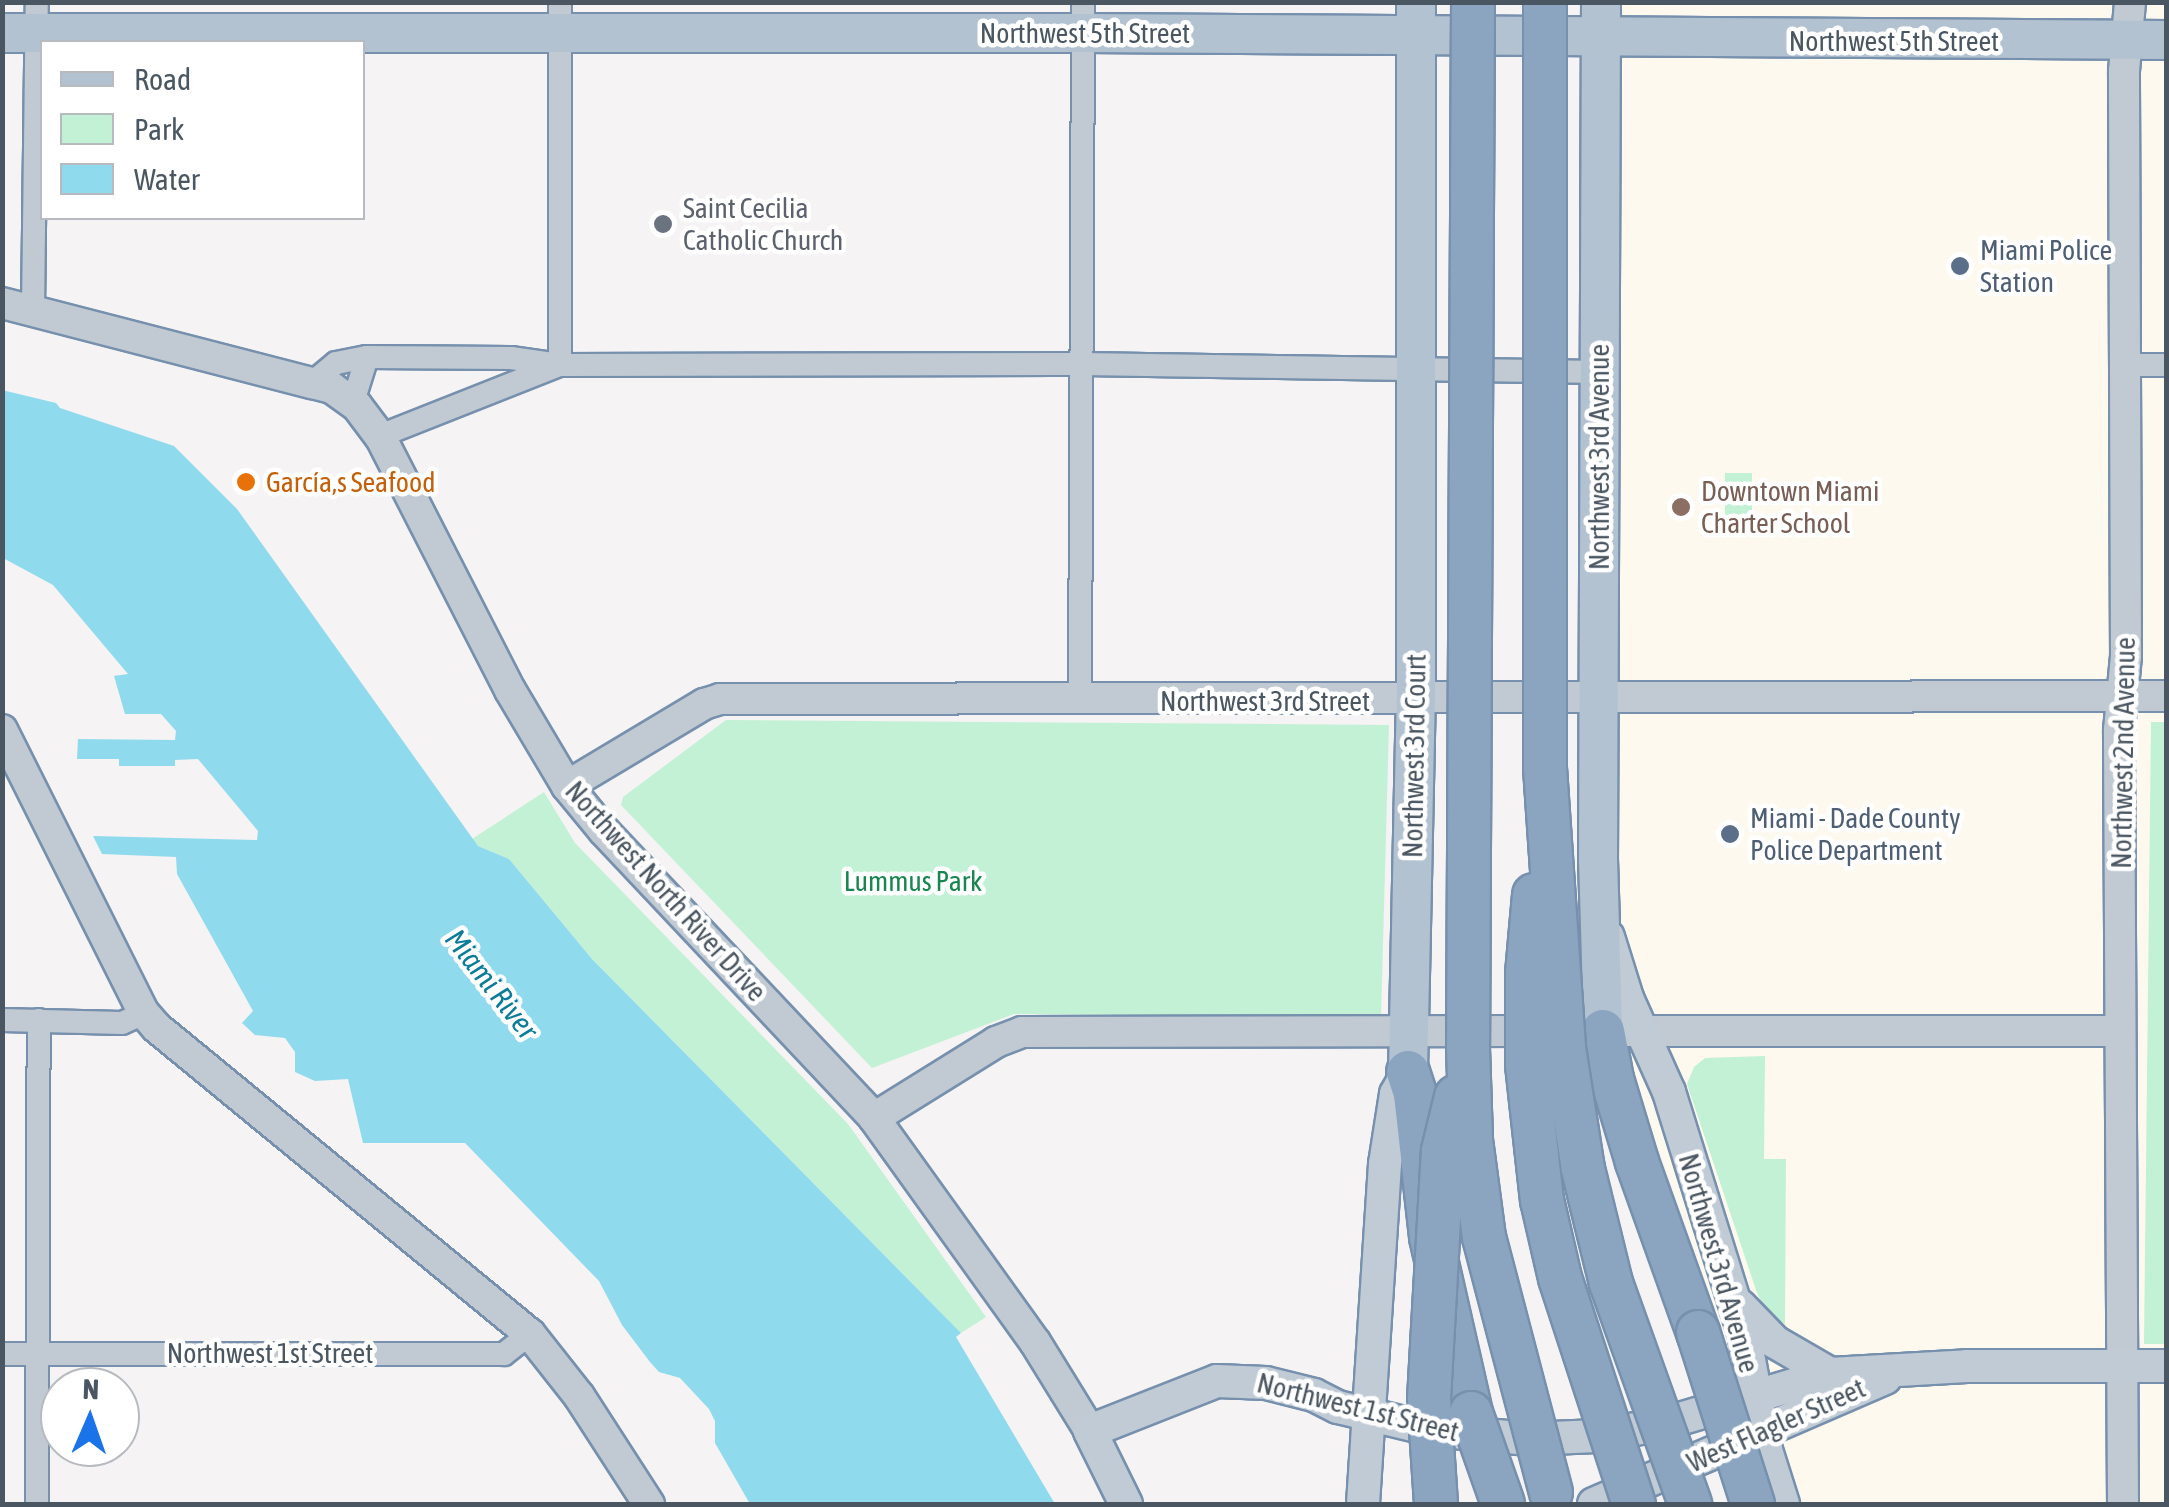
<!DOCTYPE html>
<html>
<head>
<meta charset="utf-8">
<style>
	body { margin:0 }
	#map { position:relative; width:2169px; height:1507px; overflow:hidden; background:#f5f3f3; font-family:"Asap Condensed",sans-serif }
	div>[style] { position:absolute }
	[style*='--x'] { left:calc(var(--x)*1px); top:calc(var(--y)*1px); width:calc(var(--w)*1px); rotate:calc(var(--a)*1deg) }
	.commercial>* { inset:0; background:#fdf9ef }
	.green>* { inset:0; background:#c3f1d5; transform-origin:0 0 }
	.water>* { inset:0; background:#90daee }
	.roads { filter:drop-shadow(2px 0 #7690ad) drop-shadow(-2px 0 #7690ad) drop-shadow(0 2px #7690ad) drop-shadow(0 -2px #7690ad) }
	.minor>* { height:22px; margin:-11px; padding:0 11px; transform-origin:11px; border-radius:11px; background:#c1cad2 }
	.tertiary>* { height:30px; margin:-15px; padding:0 15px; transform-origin:15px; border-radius:15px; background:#c1cad2 }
	.secondary>* { height:32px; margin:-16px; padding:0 16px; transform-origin:16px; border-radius:16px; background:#c1cbd6 }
	.primary>* { height:38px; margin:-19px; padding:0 19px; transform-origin:19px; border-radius:19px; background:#b3c2d1 }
	.motorway>* { height:42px; margin:-21px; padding:0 21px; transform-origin:21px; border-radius:21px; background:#8ba5c1 }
	.bridges { filter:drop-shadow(2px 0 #7690ad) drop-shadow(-2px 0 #7690ad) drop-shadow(0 2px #7690ad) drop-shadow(0 -2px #7690ad) }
	.motorway-bridge>* { height:42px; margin:-21px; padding:0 21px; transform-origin:21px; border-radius:21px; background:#8ba5c1 }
	.dots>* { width:28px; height:28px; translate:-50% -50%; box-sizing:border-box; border:5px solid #fff; border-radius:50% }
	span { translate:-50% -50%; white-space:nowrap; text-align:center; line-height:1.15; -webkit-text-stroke:9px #fff; paint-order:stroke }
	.street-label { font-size:28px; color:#4a5661 }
	.worship-label { font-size:28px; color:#5b616d }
	.left { translate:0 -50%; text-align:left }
	.service-label { font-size:28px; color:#4e5e75 }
	.food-label { font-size:28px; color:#c56008 }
	.education-label { font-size:28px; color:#785e54 }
	.park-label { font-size:28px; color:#17864f }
	.water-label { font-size:30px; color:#0c7c9b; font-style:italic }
	.frame { position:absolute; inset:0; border:5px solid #4a5661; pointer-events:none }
	.legend { position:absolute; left:40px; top:40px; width:325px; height:180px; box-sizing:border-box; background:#fff; border:2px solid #b7bbc0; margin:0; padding:12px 18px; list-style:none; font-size:30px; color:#4a5661 }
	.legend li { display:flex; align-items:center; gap:20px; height:50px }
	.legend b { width:50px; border:2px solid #b7bbc0 }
	.north { position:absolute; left:40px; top:1367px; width:100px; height:100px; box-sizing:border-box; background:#fff; border:2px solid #b7bbc0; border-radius:50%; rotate:2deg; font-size:28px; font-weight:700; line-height:40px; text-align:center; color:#4a5661 }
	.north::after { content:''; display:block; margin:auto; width:35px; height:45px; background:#1a73e8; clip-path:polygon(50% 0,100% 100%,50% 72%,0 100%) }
</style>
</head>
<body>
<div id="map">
	<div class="commercial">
		<i style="clip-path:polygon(1616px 3px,2166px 3px,2166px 1504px,1773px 1504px,1721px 1326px,1633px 1077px,1609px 893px)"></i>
	</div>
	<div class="green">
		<i style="left:1725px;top:473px;width:27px;height:47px"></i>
		<i style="clip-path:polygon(726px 720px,1389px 725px,1381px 1017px,1014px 1014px,872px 1068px,621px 805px,623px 797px)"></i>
		<i style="clip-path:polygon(2151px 722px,2166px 722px,2166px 1344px,2144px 1344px)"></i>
		<i style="clip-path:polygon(544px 792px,575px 843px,848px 1124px,986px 1317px,961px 1333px,592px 959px,509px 859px,478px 846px,472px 839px)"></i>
		<i style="clip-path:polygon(1765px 1056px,1764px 1159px,1786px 1159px,1785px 1324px,1768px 1315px,1757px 1293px,1687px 1084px,1694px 1067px,1705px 1058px)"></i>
	</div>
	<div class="water">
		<i style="clip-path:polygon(2px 390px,56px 403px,60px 408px,174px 446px,237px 509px,478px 846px,509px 859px,592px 959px,961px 1333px,956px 1337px,1055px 1504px,750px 1504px,715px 1443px,715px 1421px,709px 1409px,680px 1378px,659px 1372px,650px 1362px,622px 1325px,599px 1281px,465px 1143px,363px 1143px,348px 1079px,315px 1081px,295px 1072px,295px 1052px,285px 1038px,255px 1035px,242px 1023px,253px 1011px,177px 874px,176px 857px,102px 854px,93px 836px,257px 840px,258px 831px,198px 759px,175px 760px,175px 766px,119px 766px,119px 759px,77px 759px,78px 739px,175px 740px,176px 731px,161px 714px,125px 714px,114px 676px,128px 674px,53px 585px,3px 558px)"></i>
	</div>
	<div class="roads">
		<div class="minor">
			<i style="--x:33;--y:311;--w:309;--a:-89.3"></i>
			<i style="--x:560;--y:365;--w:363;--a:-90"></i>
			<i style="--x:2125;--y:365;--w:41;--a:0"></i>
			<i style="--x:312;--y:383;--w:31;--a:-40"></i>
			<i style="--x:336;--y:363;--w:32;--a:-11"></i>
			<i style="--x:367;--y:357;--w:144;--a:0.4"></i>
			<i style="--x:511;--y:358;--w:49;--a:8.1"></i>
			<i style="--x:560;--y:365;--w:522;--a:-0.11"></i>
			<i style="--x:1082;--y:364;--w:516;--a:0.89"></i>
			<i style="--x:353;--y:402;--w:47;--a:-72.7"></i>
			<i style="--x:380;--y:436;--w:190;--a:-21.6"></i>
			<i style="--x:1080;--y:700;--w:698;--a:-89.75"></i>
			<i style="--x:2;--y:1020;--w:120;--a:1.4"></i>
			<i style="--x:122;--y:1023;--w:24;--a:-24"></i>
			<i style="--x:2;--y:1354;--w:502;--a:0"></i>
			<i style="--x:504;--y:1354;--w:33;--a:-38"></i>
			<i style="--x:37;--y:1504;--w:484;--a:-89.8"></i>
		</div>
		<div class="tertiary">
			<i style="--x:2;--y:303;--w:320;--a:14.5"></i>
			<i style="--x:312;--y:383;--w:21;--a:14"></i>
			<i style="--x:332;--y:388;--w:31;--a:36"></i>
			<i style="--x:357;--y:406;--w:38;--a:53"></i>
			<i style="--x:380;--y:436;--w:285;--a:62.9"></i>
			<i style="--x:510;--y:690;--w:112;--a:59.3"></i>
			<i style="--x:567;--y:786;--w:58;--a:50.6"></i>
			<i style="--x:604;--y:831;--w:394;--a:46.7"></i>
			<i style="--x:874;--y:1118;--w:276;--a:54.3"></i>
			<i style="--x:1035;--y:1342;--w:105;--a:58.3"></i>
			<i style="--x:2;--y:730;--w:317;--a:63.4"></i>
			<i style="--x:144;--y:1013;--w:18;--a:49"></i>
			<i style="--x:156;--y:1027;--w:484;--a:39.4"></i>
			<i style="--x:530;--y:1334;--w:79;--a:51.7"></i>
			<i style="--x:579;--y:1396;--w:129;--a:57.1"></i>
			<i style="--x:567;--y:786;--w:160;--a:-30.9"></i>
			<i style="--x:704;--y:704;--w:17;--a:-17"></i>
			<i style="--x:720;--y:699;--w:1446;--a:-0.12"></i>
			<i style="--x:1618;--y:1031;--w:502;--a:0"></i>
			<i style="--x:874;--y:1118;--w:144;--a:-31.9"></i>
			<i style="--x:996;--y:1042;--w:28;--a:-21"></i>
			<i style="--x:1022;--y:1032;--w:525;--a:-0.11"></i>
			<i style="--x:2123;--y:1504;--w:774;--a:-90.3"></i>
			<i style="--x:2119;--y:730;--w:74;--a:-84.6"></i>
			<i style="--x:2126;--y:656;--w:585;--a:-90.2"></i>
			<i style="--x:2124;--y:71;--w:69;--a:-85"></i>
		</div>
		<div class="secondary">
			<i style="--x:1608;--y:937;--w:64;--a:72.7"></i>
			<i style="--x:1627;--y:998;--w:103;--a:65.9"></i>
			<i style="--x:1669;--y:1092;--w:252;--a:72.7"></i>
			<i style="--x:1744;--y:1333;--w:119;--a:79.4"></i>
			<i style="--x:1766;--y:1450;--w:57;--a:72.5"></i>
			<i style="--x:1740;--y:1306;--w:50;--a:45.8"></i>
			<i style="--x:1775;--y:1342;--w:64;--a:30.2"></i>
			<i style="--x:1126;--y:1504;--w:81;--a:-116.3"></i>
			<i style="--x:1090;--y:1431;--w:136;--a:-21.5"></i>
			<i style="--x:1217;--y:1381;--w:49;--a:2.3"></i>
			<i style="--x:1266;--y:1383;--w:49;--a:14"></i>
			<i style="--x:1314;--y:1395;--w:27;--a:27"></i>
			<i style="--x:1338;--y:1407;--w:98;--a:13.6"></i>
			<i style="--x:1433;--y:1430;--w:96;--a:5.4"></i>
			<i style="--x:1529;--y:1439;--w:68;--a:-2.5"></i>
			<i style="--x:1597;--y:1436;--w:67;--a:-10.3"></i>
			<i style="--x:1663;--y:1424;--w:174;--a:-16.7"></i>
			<i style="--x:1830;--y:1374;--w:137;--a:-3.3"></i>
			<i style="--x:1967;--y:1366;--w:199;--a:0"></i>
			<i style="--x:1363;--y:1504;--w:341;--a:-86.3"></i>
			<i style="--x:1385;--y:1164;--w:71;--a:-81.1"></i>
			<i style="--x:1396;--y:1094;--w:25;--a:-61"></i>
			<i style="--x:1594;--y:1504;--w:317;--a:-23.4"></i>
		</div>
		<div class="primary">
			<i style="--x:1601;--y:2;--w:857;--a:90.2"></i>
			<i style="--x:1598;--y:859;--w:172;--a:88.3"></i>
			<i style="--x:2;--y:33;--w:1082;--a:0"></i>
			<i style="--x:1084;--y:33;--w:1082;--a:0.37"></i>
			<i style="--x:1408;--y:1072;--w:371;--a:-88.8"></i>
			<i style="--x:1416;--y:701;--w:699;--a:-90"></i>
		</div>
		<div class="motorway">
			<i style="--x:1603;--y:1031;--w:49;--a:79.4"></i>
			<i style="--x:1612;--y:1079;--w:87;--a:73.2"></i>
			<i style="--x:1637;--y:1162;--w:181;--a:70.3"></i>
			<i style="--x:1408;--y:1072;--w:23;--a:72"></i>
			<i style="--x:1415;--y:1094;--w:144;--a:83.6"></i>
			<i style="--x:1431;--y:1237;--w:180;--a:77.2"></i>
		</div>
	</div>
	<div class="bridges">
		<div class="motorway-bridge">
			<i style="--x:1473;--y:2;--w:1046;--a:90.27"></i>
			<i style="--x:1468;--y:1048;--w:92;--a:88.1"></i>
			<i style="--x:1471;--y:1140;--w:98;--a:82.4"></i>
			<i style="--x:1484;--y:1237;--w:264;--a:75.3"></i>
			<i style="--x:1545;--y:2;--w:766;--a:90"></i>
			<i style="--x:1545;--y:768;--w:281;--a:86.1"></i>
			<i style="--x:1564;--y:1048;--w:122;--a:81.1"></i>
			<i style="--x:1583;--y:1169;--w:117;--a:76.2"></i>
			<i style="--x:1611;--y:1283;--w:235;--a:70.3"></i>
			<i style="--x:1534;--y:895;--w:78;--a:95.1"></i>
			<i style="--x:1527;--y:973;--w:92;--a:90"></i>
			<i style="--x:1527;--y:1065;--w:136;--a:83.7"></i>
			<i style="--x:1542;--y:1200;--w:80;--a:77"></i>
			<i style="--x:1560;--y:1278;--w:238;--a:71.9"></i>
			<i style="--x:1698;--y:1332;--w:181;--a:72.3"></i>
			<i style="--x:1471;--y:1413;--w:96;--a:70.6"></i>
			<i style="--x:1436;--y:1504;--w:105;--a:-93.8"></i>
			<i style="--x:1429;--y:1399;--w:248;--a:-86.8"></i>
			<i style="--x:1443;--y:1151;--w:56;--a:-76.5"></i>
		</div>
	</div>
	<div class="dots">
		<i style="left:663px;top:224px;background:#6b7280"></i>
		<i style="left:1960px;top:266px;background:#5c6f8a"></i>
		<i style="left:246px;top:482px;background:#e8710a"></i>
		<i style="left:1681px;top:507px;background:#8d6e63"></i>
		<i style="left:1730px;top:834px;background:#5c6f8a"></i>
	</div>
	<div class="street-label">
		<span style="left:1085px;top:33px">Northwest 5th Street</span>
		<span style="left:1894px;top:41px">Northwest 5th Street</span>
		<span style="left:1599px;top:457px;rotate:-90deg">Northwest 3rd Avenue</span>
		<span style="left:1265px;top:701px">Northwest 3rd Street</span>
		<span style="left:2123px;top:753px;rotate:-89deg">Northwest 2nd Avenue</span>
		<span style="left:1414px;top:756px;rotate:-89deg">Northwest 3rd Court</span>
		<span style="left:666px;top:891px;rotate:48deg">Northwest North River Drive</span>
		<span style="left:1719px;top:1263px;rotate:74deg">Northwest 3rd Avenue</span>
		<span style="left:270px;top:1353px">Northwest 1st Street</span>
		<span style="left:1358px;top:1407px;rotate:14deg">Northwest 1st Street</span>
		<span style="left:1776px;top:1425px;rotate:-24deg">West Flagler Street</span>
	</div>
	<div class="worship-label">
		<span class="left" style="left:683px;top:224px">Saint Cecilia<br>Catholic Church</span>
	</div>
	<div class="service-label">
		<span class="left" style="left:1980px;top:266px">Miami Police<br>Station</span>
		<span class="left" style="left:1750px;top:834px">Miami - Dade County<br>Police Department</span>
	</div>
	<div class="food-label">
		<span class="left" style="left:266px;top:482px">García,s Seafood</span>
	</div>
	<div class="education-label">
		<span class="left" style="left:1701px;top:507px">Downtown Miami<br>Charter School</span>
	</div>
	<div class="park-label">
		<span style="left:913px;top:881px">Lummus Park</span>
	</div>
	<div class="water-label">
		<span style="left:492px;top:984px;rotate:52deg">Miami River</span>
	</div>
	<div class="frame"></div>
	<ul class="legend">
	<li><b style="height:12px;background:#b3c2d1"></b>Road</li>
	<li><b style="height:28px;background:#c3f1d5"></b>Park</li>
	<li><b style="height:28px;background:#90daee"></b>Water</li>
	</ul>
	<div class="north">N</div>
</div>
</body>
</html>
